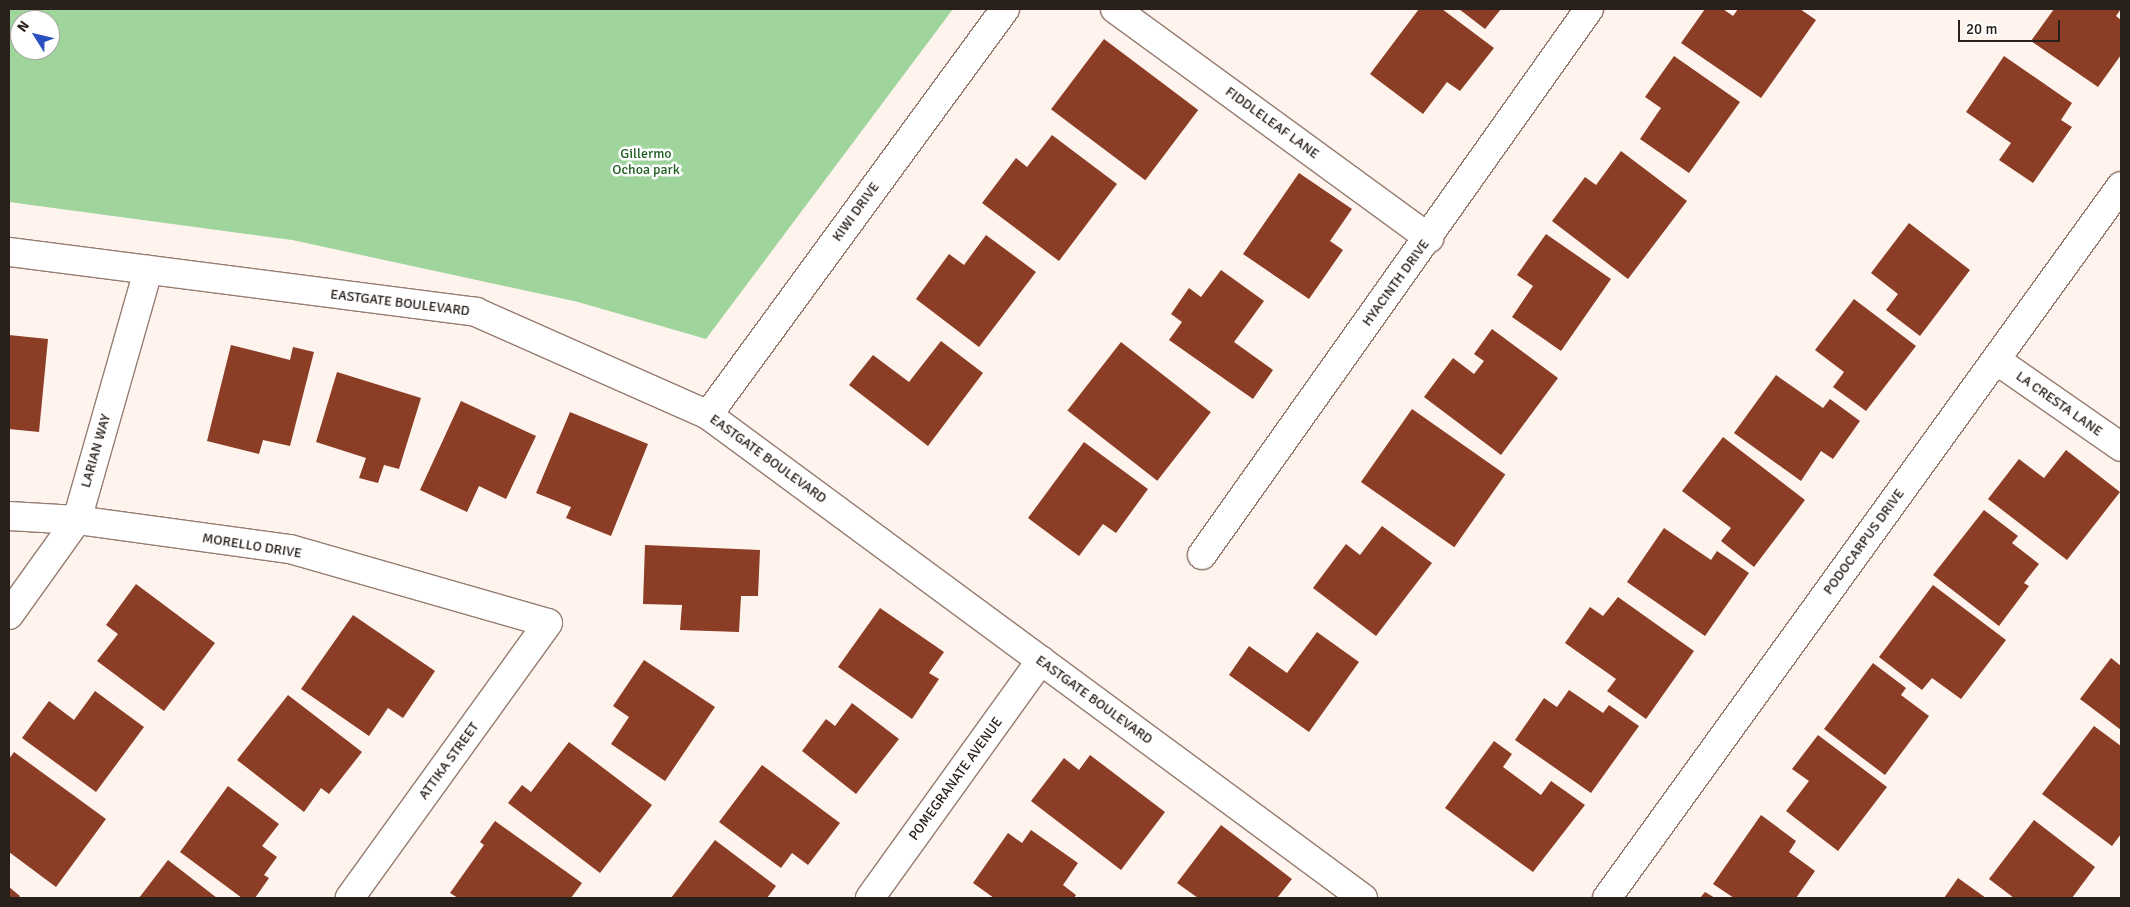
<!DOCTYPE html>
<html>
<head>
<meta charset="utf-8">
<style>
	body { margin:0 }
	#map { position:relative; width:2130px; height:907px; overflow:hidden; background:#fff3ee; font-family:Signika,sans-serif }
	div>[style] { position:absolute }
	[style*='--x'] { left:calc(var(--x)*1px); top:calc(var(--y)*1px); width:calc(var(--w)*1px); rotate:calc(var(--a)*1deg) }
	.green>* { inset:0; background:#9fd59d }
	.building>* { inset:0; background:#8b3e25; transform-origin:0 0 }
	.roads { filter:drop-shadow(1px 0 #967c70) drop-shadow(-1px 0 #967c70) drop-shadow(0 1px #967c70) drop-shadow(0 -1px #967c70) }
	.minor>* { height:28px; margin:-14px; padding:0 14px; transform-origin:14px; border-radius:14px; background:#fff }
	span { translate:-50% -50%; white-space:nowrap; text-align:center; line-height:1.15; -webkit-text-stroke:5px #fff; paint-order:stroke }
	.street-label { font-size:14px; color:#2a201b }
	.park-label { font-size:14px; color:#1f5e21 }
	.frame { position:absolute; inset:0; border:10px solid #2a201b; pointer-events:none }
	.north { position:absolute; left:10px; top:10px; width:50px; height:50px; box-sizing:border-box; background:#fff; border:1px solid #aaa6a4; border-radius:50%; rotate:306deg; font-size:14px; font-weight:700; line-height:20px; text-align:center; color:#2a201b }
	.north::after { content:''; display:block; margin:auto; width:18px; height:22px; background:#2950bf; clip-path:polygon(50% 0,100% 100%,50% 72%,0 100%) }
	.scale { position:absolute; left:1958px; top:20px; width:102px; height:22px; box-sizing:border-box; border:2px solid #2a201b; border-top:0; padding-left:6px; font-size:15px; line-height:18px; white-space:nowrap; color:#2a201b; -webkit-text-stroke:4px #fff; paint-order:stroke }
</style>
</head>
<body>
<div id="map">
	<div class="green">
		<i style="clip-path:polygon(evenodd,9px 9px,953px 9px,706px 339px,578px 302px,292px 240px,9px 202px,9px 9px,20px 20px,50px 20px,50px 50px,20px 50px,20px 20px)"></i>
	</div>
	<div class="building">
		<i style="clip-path:polygon(1419px 9px,1442px 9px,1494px 48px,1460px 91px,1447px 82px,1423px 114px,1370px 74px)"></i>
		<i style="clip-path:polygon(1459px 9px,1501px 9px,1485px 29px)"></i>
		<i style="clip-path:polygon(1705px 9px,1723px 9px,1733px 16px,1738px 9px,1800px 9px,1816px 20px,1761px 98px,1681px 43px)"></i>
		<i style="clip-path:polygon(2054px 9px,2121px 9px,2116px 16px,2121px 20px,2121px 55px,2098px 87px,2031px 41px)"></i>
		<i style="left:1104px;top:39px;width:118px;height:88px;rotate:37deg"></i>
		<i style="clip-path:polygon(1674px 56px,1740px 102px,1689px 173px,1640px 139px,1661px 108px,1645px 97px)"></i>
		<i style="clip-path:polygon(2004px 56px,2072px 103px,2061px 120px,2072px 127px,2033px 183px,1999px 160px,2011px 143px,1966px 112px)"></i>
		<i style="clip-path:polygon(1052px 135px,1117px 184px,1059px 261px,982px 203px,1016px 158px,1027px 167px)"></i>
		<i style="clip-path:polygon(1621px 151px,1687px 201px,1628px 279px,1552px 221px,1585px 177px,1596px 185px)"></i>
		<i style="clip-path:polygon(1299px 173px,1352px 209px,1330px 241px,1343px 250px,1309px 299px,1243px 254px)"></i>
		<i style="clip-path:polygon(1909px 223px,1970px 270px,1920px 336px,1886px 310px,1898px 294px,1871px 273px)"></i>
		<i style="clip-path:polygon(1546px 234px,1611px 279px,1561px 351px,1512px 317px,1533px 286px,1517px 275px)"></i>
		<i style="clip-path:polygon(986px 235px,1036px 272px,979px 347px,916px 299px,949px 254px,964px 265px)"></i>
		<i style="clip-path:polygon(1221px 270px,1264px 301px,1234px 342px,1273px 370px,1253px 399px,1169px 340px,1182px 322px,1171px 314px,1189px 288px,1201px 297px)"></i>
		<i style="clip-path:polygon(1854px 299px,1916px 346px,1866px 411px,1833px 387px,1844px 372px,1815px 350px)"></i>
		<i style="clip-path:polygon(1492px 329px,1558px 378px,1501px 455px,1424px 397px,1453px 358px,1474px 374px,1484px 361px,1474px 354px)"></i>
		<i style="clip-path:polygon(9px 335px,48px 339px,39px 432px,9px 429px)"></i>
		<i style="clip-path:polygon(941px 341px,983px 373px,928px 446px,849px 385px,873px 355px,909px 382px)"></i>
		<i style="left:1121px;top:342px;width:114px;height:87px;rotate:38deg"></i>
		<i style="clip-path:polygon(231px 345px,290px 360px,293px 347px,314px 352px,290px 446px,263px 440px,259px 454px,207px 441px)"></i>
		<i style="clip-path:polygon(337px 372px,421px 398px,399px 469px,384px 465px,378px 483px,359px 478px,366px 458px,316px 442px)"></i>
		<i style="clip-path:polygon(1776px 375px,1823px 408px,1830px 399px,1860px 421px,1833px 459px,1821px 451px,1801px 481px,1734px 433px)"></i>
		<i style="clip-path:polygon(461px 401px,536px 436px,506px 499px,479px 486px,467px 512px,420px 490px)"></i>
		<i style="left:1412px;top:409px;width:114px;height:89px;rotate:35deg"></i>
		<i style="clip-path:polygon(570px 412px,648px 444px,611px 536px,566px 518px,571px 507px,536px 493px)"></i>
		<i style="clip-path:polygon(1723px 437px,1805px 500px,1754px 567px,1721px 541px,1731px 528px,1682px 491px)"></i>
		<i style="clip-path:polygon(1084px 442px,1148px 489px,1116px 533px,1103px 524px,1079px 556px,1028px 518px)"></i>
		<i style="clip-path:polygon(2066px 450px,2120px 492px,2067px 560px,1988px 499px,2019px 459px,2044px 478px)"></i>
		<i style="clip-path:polygon(1984px 510px,2018px 536px,2012px 543px,2039px 564px,2024px 583px,2029px 586px,1999px 626px,1933px 575px)"></i>
		<i style="clip-path:polygon(1382px 526px,1432px 563px,1376px 636px,1313px 588px,1346px 544px,1360px 555px)"></i>
		<i style="clip-path:polygon(1664px 528px,1711px 560px,1717px 551px,1749px 573px,1705px 636px,1627px 582px)"></i>
		<i style="clip-path:polygon(645px 545px,760px 550px,758px 596px,741px 596px,739px 632px,680px 630px,682px 605px,643px 604px)"></i>
		<i style="clip-path:polygon(136px 584px,215px 643px,164px 711px,97px 661px,118px 634px,106px 625px)"></i>
		<i style="clip-path:polygon(1933px 585px,2006px 640px,1961px 699px,1932px 678px,1922px 690px,1879px 657px)"></i>
		<i style="clip-path:polygon(1618px 597px,1694px 651px,1646px 719px,1607px 691px,1616px 679px,1565px 643px,1590px 607px,1603px 616px)"></i>
		<i style="clip-path:polygon(880px 608px,944px 652px,929px 673px,939px 679px,912px 719px,838px 667px)"></i>
		<i style="clip-path:polygon(353px 615px,435px 671px,403px 718px,388px 708px,369px 736px,301px 689px)"></i>
		<i style="clip-path:polygon(1317px 632px,1359px 662px,1309px 732px,1229px 675px,1249px 646px,1287px 673px)"></i>
		<i style="clip-path:polygon(2111px 658px,2121px 666px,2121px 730px,2080px 699px)"></i>
		<i style="clip-path:polygon(644px 660px,715px 707px,665px 781px,611px 744px,629px 717px,613px 706px)"></i>
		<i style="clip-path:polygon(1873px 663px,1906px 688px,1901px 695px,1929px 716px,1885px 775px,1824px 729px)"></i>
		<i style="clip-path:polygon(1569px 690px,1603px 713px,1609px 705px,1639px 726px,1591px 793px,1515px 740px,1544px 698px,1557px 707px)"></i>
		<i style="clip-path:polygon(95px 691px,144px 727px,96px 792px,22px 738px,49px 701px,74px 720px)"></i>
		<i style="clip-path:polygon(288px 695px,362px 752px,329px 794px,321px 788px,304px 812px,237px 760px)"></i>
		<i style="clip-path:polygon(852px 703px,899px 739px,856px 794px,802px 751px,826px 719px,835px 726px)"></i>
		<i style="clip-path:polygon(2094px 726px,2121px 746px,2121px 834px,2112px 846px,2042px 794px)"></i>
		<i style="clip-path:polygon(1818px 735px,1887px 787px,1838px 851px,1786px 811px,1809px 781px,1792px 769px)"></i>
		<i style="clip-path:polygon(1494px 741px,1512px 754px,1503px 767px,1541px 795px,1551px 781px,1585px 805px,1533px 872px,1445px 808px)"></i>
		<i style="clip-path:polygon(569px 742px,652px 805px,600px 873px,508px 803px,522px 785px,531px 792px)"></i>
		<i style="clip-path:polygon(14px 752px,106px 819px,56px 887px,9px 852px,9px 759px)"></i>
		<i style="clip-path:polygon(1090px 755px,1165px 812px,1121px 870px,1031px 801px,1064px 758px,1079px 770px)"></i>
		<i style="clip-path:polygon(762px 765px,840px 823px,808px 865px,792px 853px,781px 868px,719px 822px)"></i>
		<i style="clip-path:polygon(228px 786px,279px 824px,262px 846px,277px 857px,264px 875px,269px 878px,255px 898px,242px 898px,180px 852px)"></i>
		<i style="clip-path:polygon(1761px 815px,1796px 841px,1789px 852px,1815px 871px,1796px 898px,1734px 898px,1713px 884px)"></i>
		<i style="clip-path:polygon(2034px 820px,2095px 867px,2072px 898px,2014px 898px,1989px 879px)"></i>
		<i style="clip-path:polygon(495px 821px,582px 883px,571px 898px,458px 898px,450px 893px,484px 845px,480px 842px)"></i>
		<i style="clip-path:polygon(1221px 825px,1292px 879px,1277px 898px,1198px 898px,1177px 883px)"></i>
		<i style="clip-path:polygon(1031px 830px,1078px 863px,1063px 885px,1076px 895px,1074px 898px,994px 898px,973px 883px,1008px 833px,1022px 843px)"></i>
		<i style="clip-path:polygon(715px 840px,776px 886px,767px 898px,671px 898px)"></i>
		<i style="clip-path:polygon(168px 860px,217px 898px,139px 898px)"></i>
		<i style="clip-path:polygon(1958px 878px,1986px 898px,1944px 898px)"></i>
		<i style="clip-path:polygon(9px 887px,20px 896px,19px 898px,9px 898px)"></i>
		<i style="clip-path:polygon(1705px 892px,1715px 898px,1700px 898px)"></i>
	</div>
	<div class="roads">
		<div class="minor">
			<i style="--x:1115;--y:9;--w:389;--a:36.1"></i>
			<i style="--x:9;--y:252;--w:471;--a:7.3"></i>
			<i style="--x:476;--y:312;--w:254;--a:23.9"></i>
			<i style="--x:708;--y:415;--w:814;--a:36.41"></i>
			<i style="--x:1996;--y:360;--w:152;--a:34.8"></i>
			<i style="--x:708;--y:415;--w:503;--a:-53.81"></i>
			<i style="--x:9;--y:516;--w:68;--a:3.4"></i>
			<i style="--x:77;--y:520;--w:215;--a:7.8"></i>
			<i style="--x:290;--y:549;--w:268;--a:16"></i>
			<i style="--x:548;--y:623;--w:339;--a:125.8"></i>
			<i style="--x:1202;--y:555;--w:669;--a:-54.67"></i>
			<i style="--x:9;--y:615;--w:117;--a:-54.4"></i>
			<i style="--x:77;--y:520;--w:260;--a:-74.1"></i>
			<i style="--x:870;--y:898;--w:293;--a:-54.3"></i>
			<i style="--x:1607;--y:898;--w:878;--a:-54.17"></i>
		</div>
	</div>
	<div class="street-label">
		<span style="left:1272px;top:123px;rotate:36deg">FIDDLELEAF LANE</span>
		<span style="left:856px;top:212px;rotate:-54deg">KIWI DRIVE</span>
		<span style="left:1396px;top:283px;rotate:-54deg">HYACINTH DRIVE</span>
		<span style="left:400px;top:303px;rotate:7deg">EASTGATE BOULEVARD</span>
		<span style="left:2059px;top:404px;rotate:35deg">LA CRESTA LANE</span>
		<span style="left:96px;top:451px;rotate:-74deg">LARIAN WAY</span>
		<span style="left:768px;top:459px;rotate:36deg">EASTGATE BOULEVARD</span>
		<span style="left:1864px;top:542px;rotate:-54deg">PODOCARPUS DRIVE</span>
		<span style="left:252px;top:546px;rotate:9deg">MORELLO DRIVE</span>
		<span style="left:1094px;top:700px;rotate:36deg">EASTGATE BOULEVARD</span>
		<span style="left:449px;top:761px;rotate:-54deg">ATTIKA STREET</span>
		<span style="left:956px;top:779px;rotate:-54deg">POMEGRANATE AVENUE</span>
	</div>
	<div class="park-label">
		<span style="left:646px;top:162px">Gillermo<br>Ochoa park</span>
	</div>
	<div class="frame"></div>
	<div class="north">N</div>
	<div class="scale">20 m</div>
</div>
</body>
</html>
